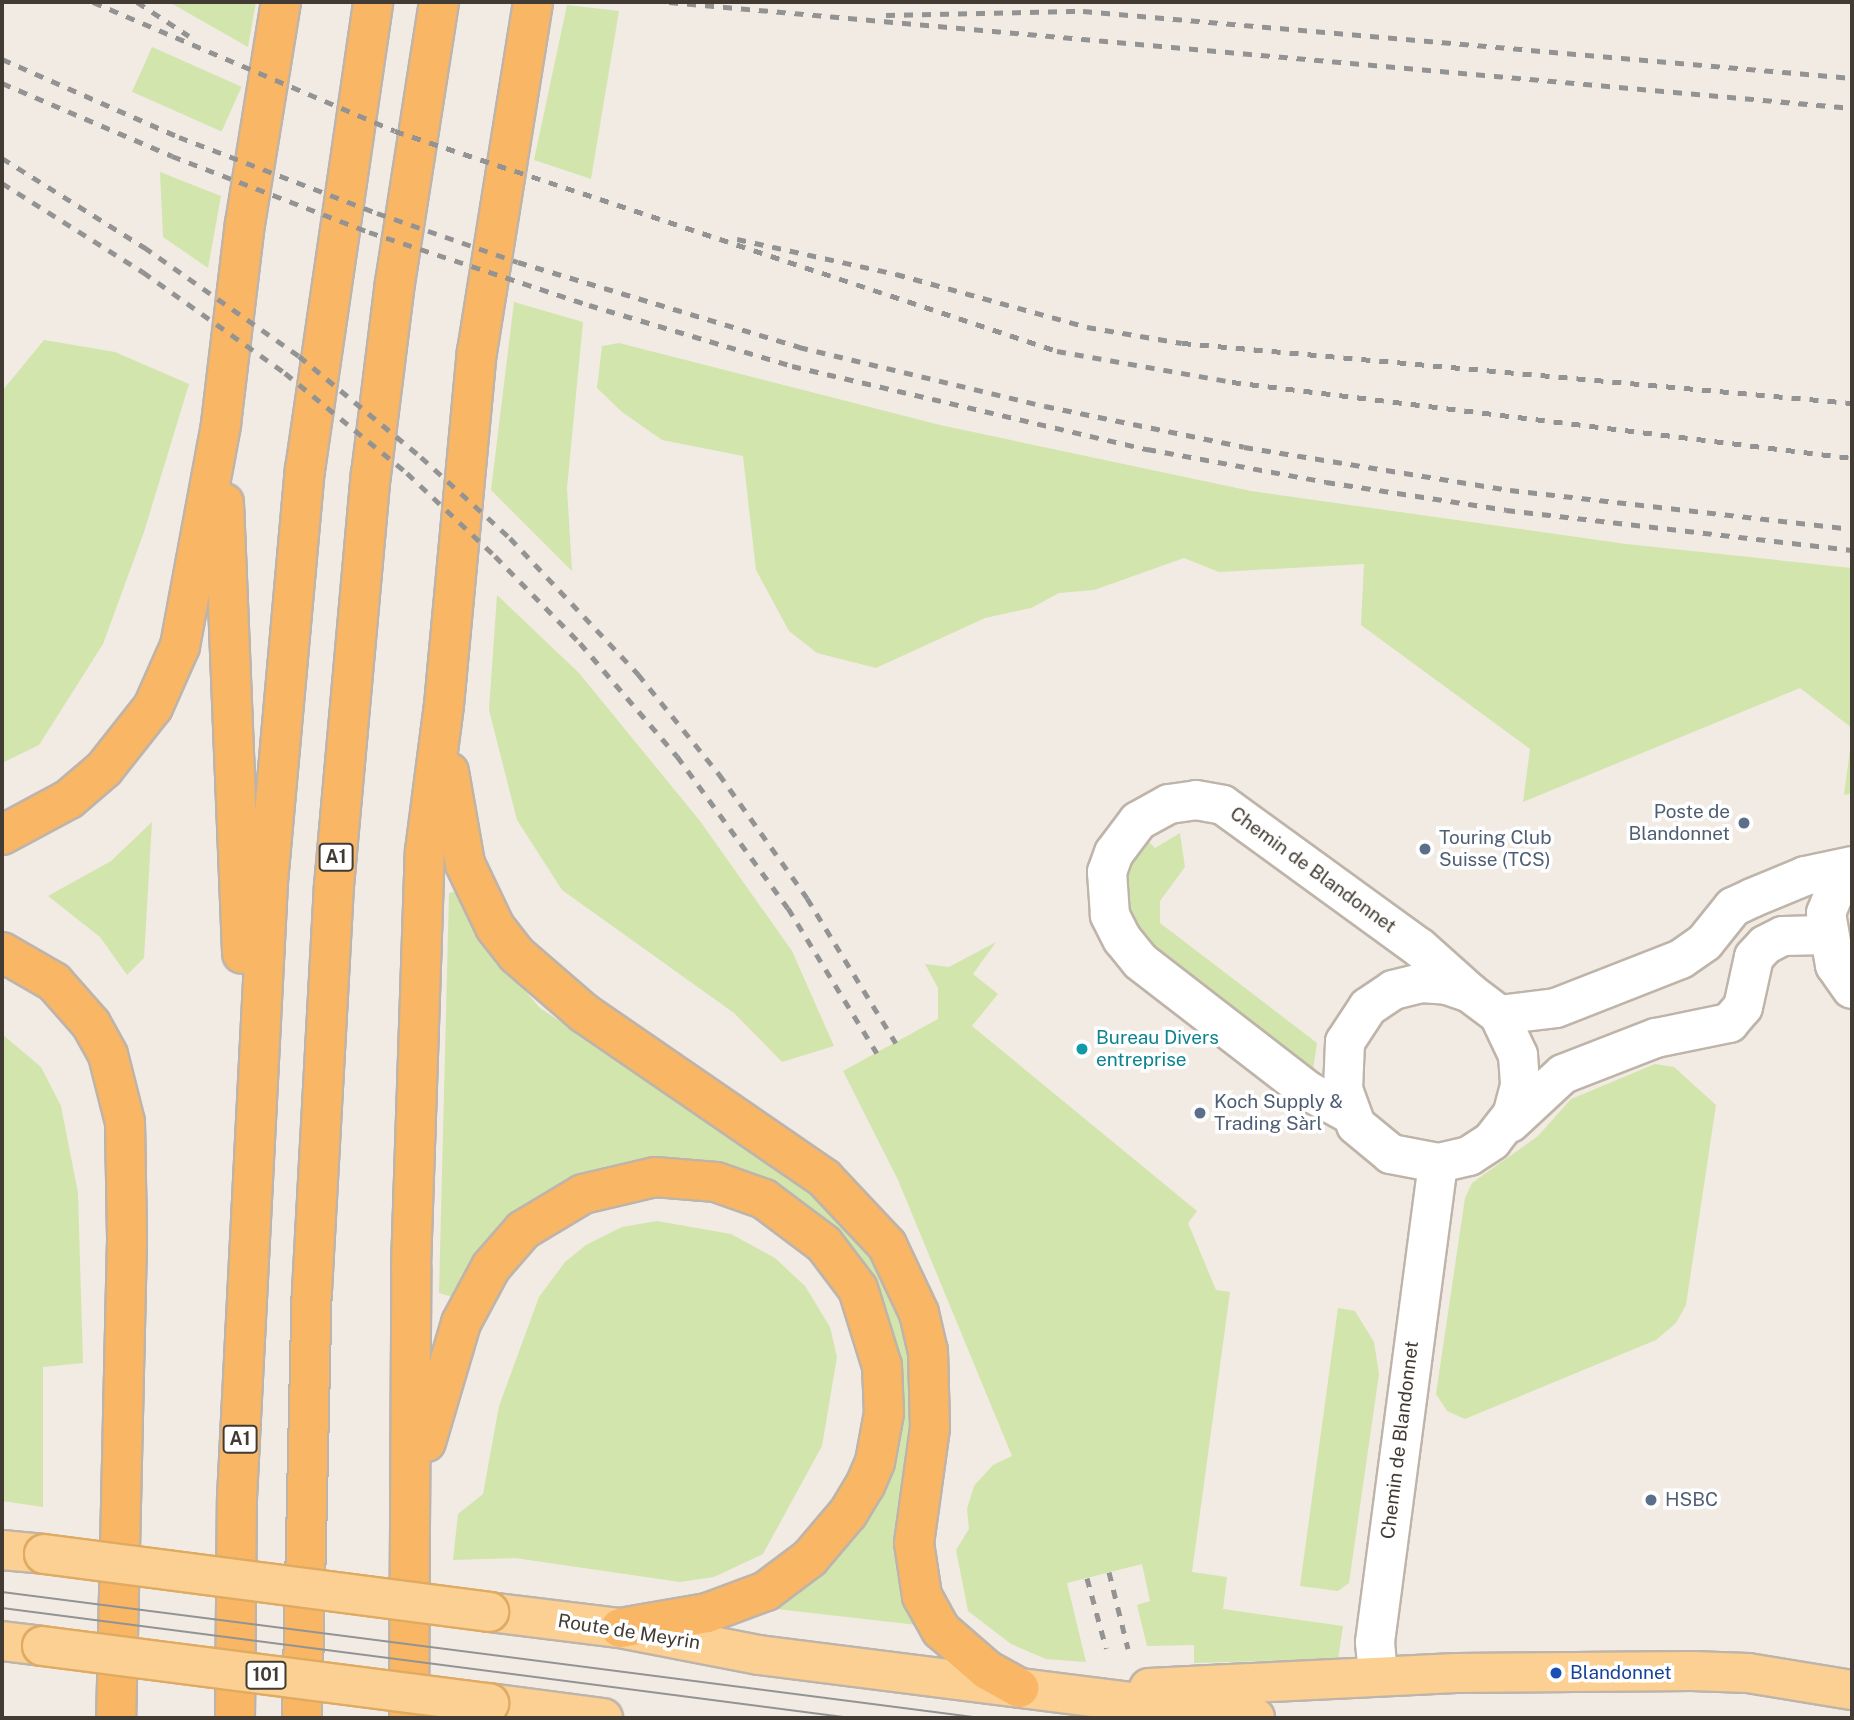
<!DOCTYPE html>
<html>
<head>
<meta charset="utf-8">
<style>
	body { margin:0 }
	#map { position:relative; width:1854px; height:1720px; overflow:hidden; background:#f1ebe3; font-family:"Public Sans",sans-serif }
	div>[style] { position:absolute }
	[style*='--x'] { left:calc(var(--x)*1px); top:calc(var(--y)*1px); width:calc(var(--w)*1px); rotate:calc(var(--a)*1deg) }
	.green>* { inset:0; background:#d2e5ac; transform-origin:0 0 }
	.roads { filter:drop-shadow(2px 0 #bfb4a9) drop-shadow(-2px 0 #bfb4a9) drop-shadow(0 2px #bfb4a9) drop-shadow(0 -2px #bfb4a9) }
	.street>* { height:38px; margin:-19px; padding:0 19px; transform-origin:19px; border-radius:19px; background:#fff }
	.primary>* { height:38px; margin:-19px; padding:0 19px; transform-origin:19px; border-radius:19px; background:#fbd092 }
	.highway>* { height:38px; margin:-19px; padding:0 19px; transform-origin:19px; border-radius:19px; background:#f9b665 }
	.tram>* { height:2px; margin:-1px; padding:0 1px; transform-origin:1px; border-radius:1px; background:#939393 }
	.rail>* { height:5px; margin-top:-2.5px; transform-origin:0; background:repeating-linear-gradient(90deg,#939393 0 9px,transparent 0 18px) }
	.bridges { filter:drop-shadow(2px 0 #dfaa62) drop-shadow(-2px 0 #dfaa62) drop-shadow(0 2px #dfaa62) drop-shadow(0 -2px #dfaa62) }
	.primary-bridge>* { height:38px; margin:-19px; padding:0 19px; transform-origin:19px; border-radius:19px; background:#fbd092 }
	.dots>* { width:19px; height:19px; translate:-50% -50%; box-sizing:border-box; border:4px solid #fff; border-radius:50% }
	span { translate:-50% -50%; white-space:nowrap; text-align:center; line-height:1.15; -webkit-text-stroke:7px #fff; paint-order:stroke }
	.shield-label span { padding:2px 5px; background:#fff; border:2px solid; border-radius:5px; -webkit-text-stroke-width:0 }
	.shield-label { font-size:18px; color:#423b33; font-weight:700 }
	.service-label { font-size:19px; color:#4e5e75 }
	.right { translate:-100% -50%; text-align:right }
	.left { translate:0 -50%; text-align:left }
	.street-label { font-size:19px; color:#423b33 }
	.culture-label { font-size:19px; color:#0d838f }
	.transit-label { font-size:19px; color:#164399 }
	.frame { position:absolute; inset:0; border:4px solid #423b33; pointer-events:none }
</style>
</head>
<body>
<div id="map">
	<div class="green">
		<i style="clip-path:polygon(169px 2px,256px 2px,248px 47px)"></i>
		<i style="clip-path:polygon(567px 5px,619px 11px,591px 179px,534px 160px)"></i>
		<i style="left:152px;top:47px;width:98px;height:49px;rotate:24deg"></i>
		<i style="clip-path:polygon(160px 172px,221px 196px,208px 268px,163px 237px)"></i>
		<i style="clip-path:polygon(514px 302px,583px 322px,567px 488px,572px 571px,491px 490px)"></i>
		<i style="clip-path:polygon(44px 340px,115px 352px,189px 384px,144px 532px,103px 644px,39px 745px,2px 763px,2px 391px)"></i>
		<i style="clip-path:polygon(619px 343px,940px 425px,1251px 491px,1626px 544px,1852px 568px,1852px 728px,1800px 688px,1523px 802px,1530px 749px,1361px 625px,1364px 564px,1219px 572px,1184px 558px,1094px 590px,1059px 593px,1031px 608px,985px 618px,876px 668px,817px 653px,789px 631px,756px 570px,743px 456px,662px 440px,622px 412px,597px 388px,602px 346px)"></i>
		<i style="clip-path:polygon(497px 595px,579px 673px,700px 821px,792px 951px,834px 1046px,782px 1062px,734px 1013px,562px 890px,517px 820px,489px 710px)"></i>
		<i style="clip-path:polygon(1852px 735px,1852px 793px,1844px 795px)"></i>
		<i style="clip-path:polygon(152px 822px,144px 958px,127px 975px,100px 937px,48px 896px,111px 861px)"></i>
		<i style="clip-path:polygon(1180px 833px,1185px 867px,1160px 901px,1160px 923px,1317px 1043px,1313px 1070px,1145px 941px,1131px 918px,1126px 887px,1130px 866px,1146px 839px,1155px 848px)"></i>
		<i style="clip-path:polygon(460px 890px,492px 953px,540px 1008px,799px 1180px,872px 1254px,897px 1300px,912px 1354px,917px 1625px,768px 1608px,902px 1403px,897px 1346px,881px 1301px,844px 1240px,787px 1192px,752px 1176px,645px 1163px,456px 1298px,439px 1293px,449px 893px)"></i>
		<i style="clip-path:polygon(996px 942px,973px 974px,998px 994px,972px 1026px,1197px 1211px,1188px 1223px,1216px 1290px,1230px 1292px,1192px 1572px,1227px 1577px,1223px 1609px,1343px 1626px,1338px 1659px,1194px 1663px,1194px 1645px,1147px 1646px,1137px 1605px,1150px 1601px,1142px 1564px,1067px 1583px,1086px 1662px,1046px 1659px,1011px 1644px,968px 1611px,956px 1550px,969px 1529px,967px 1509px,974px 1486px,993px 1465px,1012px 1456px,898px 1180px,843px 1071px,938px 1019px,938px 988px,925px 964px,949px 967px)"></i>
		<i style="clip-path:polygon(2px 1034px,41px 1067px,61px 1106px,78px 1193px,83px 1363px,43px 1367px,43px 1507px,2px 1501px)"></i>
		<i style="clip-path:polygon(1655px 1064px,1674px 1067px,1716px 1105px,1686px 1305px,1676px 1323px,1656px 1340px,1465px 1419px,1447px 1411px,1436px 1394px,1465px 1198px,1472px 1183px,1538px 1136px,1571px 1099px)"></i>
		<i style="clip-path:polygon(657px 1221px,731px 1234px,775px 1258px,805px 1286px,830px 1327px,837px 1357px,822px 1446px,763px 1554px,714px 1577px,680px 1582px,515px 1558px,453px 1560px,458px 1514px,483px 1494px,499px 1406px,539px 1297px,565px 1262px,586px 1245px,622px 1227px)"></i>
		<i style="clip-path:polygon(1338px 1308px,1355px 1311px,1374px 1342px,1379px 1374px,1349px 1583px,1338px 1591px,1300px 1586px)"></i>
	</div>
	<div class="roads">
		<div class="street">
			<i style="--x:1852;--y:871;--w:21;--a:135"></i>
			<i style="--x:1837;--y:886;--w:29;--a:112"></i>
			<i style="--x:1826;--y:913;--w:53;--a:80.2"></i>
			<i style="--x:1835;--y:965;--w:29;--a:55"></i>
			<i style="--x:1499;--y:1015;--w:44;--a:64.6"></i>
			<i style="--x:1518;--y:1055;--w:31;--a:86"></i>
			<i style="--x:1520;--y:1086;--w:30;--a:105"></i>
			<i style="--x:1512;--y:1115;--w:33;--a:128"></i>
			<i style="--x:1492;--y:1141;--w:27;--a:147"></i>
			<i style="--x:1469;--y:1156;--w:32;--a:167"></i>
			<i style="--x:1438;--y:1163;--w:48;--a:-169.2"></i>
			<i style="--x:1391;--y:1154;--w:45;--a:-140.4"></i>
			<i style="--x:1356;--y:1125;--w:37;--a:-110"></i>
			<i style="--x:1343;--y:1090;--w:48;--a:-87.6"></i>
			<i style="--x:1345;--y:1042;--w:42;--a:-56.7"></i>
			<i style="--x:1368;--y:1007;--w:30;--a:-34"></i>
			<i style="--x:1393;--y:990;--w:29;--a:-14"></i>
			<i style="--x:1421;--y:983;--w:26;--a:4"></i>
			<i style="--x:1447;--y:985;--w:24;--a:19"></i>
			<i style="--x:1470;--y:993;--w:36;--a:37"></i>
			<i style="--x:1499;--y:1015;--w:57;--a:-7"></i>
			<i style="--x:1556;--y:1008;--w:134;--a:-21.4"></i>
			<i style="--x:1681;--y:959;--w:29;--a:-35"></i>
			<i style="--x:1705;--y:942;--w:45;--a:-51.3"></i>
			<i style="--x:1733;--y:907;--w:21;--a:-25"></i>
			<i style="--x:1752;--y:898;--w:57;--a:-22.5"></i>
			<i style="--x:1805;--y:876;--w:48;--a:-12"></i>
			<i style="--x:1350;--y:1114;--w:48;--a:-151.3"></i>
			<i style="--x:1308;--y:1091;--w:212;--a:-142.3"></i>
			<i style="--x:1140;--y:961;--w:28;--a:-129"></i>
			<i style="--x:1122;--y:939;--w:27;--a:-117"></i>
			<i style="--x:1110;--y:915;--w:43;--a:-94"></i>
			<i style="--x:1107;--y:872;--w:20;--a:-70"></i>
			<i style="--x:1114;--y:853;--w:40;--a:-53"></i>
			<i style="--x:1138;--y:821;--w:35;--a:-29"></i>
			<i style="--x:1169;--y:804;--w:27;--a:-8"></i>
			<i style="--x:1196;--y:800;--w:27;--a:10"></i>
			<i style="--x:1223;--y:805;--w:243;--a:36"></i>
			<i style="--x:1420;--y:948;--w:66;--a:41.9"></i>
			<i style="--x:1510;--y:1123;--w:72;--a:-42.8"></i>
			<i style="--x:1563;--y:1074;--w:100;--a:-21.2"></i>
			<i style="--x:1656;--y:1038;--w:75;--a:-11.6"></i>
			<i style="--x:1729;--y:1023;--w:21;--a:-49"></i>
			<i style="--x:1743;--y:1007;--w:51;--a:-77.6"></i>
			<i style="--x:1754;--y:957;--w:16;--a:-47"></i>
			<i style="--x:1765;--y:945;--w:20;--a:-27"></i>
			<i style="--x:1783;--y:936;--w:44;--a:-1.3"></i>
			<i style="--x:1378;--y:1676;--w:34;--a:-95"></i>
			<i style="--x:1375;--y:1642;--w:483;--a:-82.5"></i>
		</div>
		<div class="primary">
			<i style="--x:2;--y:1550;--w:42;--a:5.4"></i>
			<i style="--x:489;--y:1612;--w:132;--a:7"></i>
			<i style="--x:620;--y:1628;--w:142;--a:11"></i>
			<i style="--x:759;--y:1655;--w:500;--a:7.2"></i>
			<i style="--x:2;--y:1641;--w:40;--a:7.1"></i>
			<i style="--x:1149;--y:1688;--w:307;--a:-2.8"></i>
			<i style="--x:1456;--y:1673;--w:236;--a:-0.5"></i>
			<i style="--x:1692;--y:1671;--w:56;--a:2"></i>
			<i style="--x:1748;--y:1673;--w:105;--a:9.3"></i>
			<i style="--x:489;--y:1703;--w:115;--a:7.5"></i>
		</div>
		<div class="highway">
			<i style="--x:224;--y:503;--w:451;--a:87.7"></i>
			<i style="--x:449;--y:772;--w:93;--a:80.1"></i>
			<i style="--x:465;--y:864;--w:70;--a:64.5"></i>
			<i style="--x:495;--y:927;--w:36;--a:52"></i>
			<i style="--x:517;--y:955;--w:89;--a:40.9"></i>
			<i style="--x:584;--y:1013;--w:291;--a:34.5"></i>
			<i style="--x:824;--y:1178;--w:92;--a:46.8"></i>
			<i style="--x:887;--y:1245;--w:75;--a:64.8"></i>
			<i style="--x:919;--y:1313;--w:39;--a:77"></i>
			<i style="--x:928;--y:1351;--w:77;--a:88.5"></i>
			<i style="--x:930;--y:1428;--w:116;--a:97.9"></i>
			<i style="--x:914;--y:1543;--w:54;--a:81.4"></i>
			<i style="--x:922;--y:1596;--w:39;--a:61"></i>
			<i style="--x:941;--y:1630;--w:61;--a:41"></i>
			<i style="--x:987;--y:1670;--w:37;--a:29"></i>
			<i style="--x:2;--y:835;--w:76;--a:-28.2"></i>
			<i style="--x:69;--y:799;--w:46;--a:-40.6"></i>
			<i style="--x:104;--y:769;--w:79;--a:-51.7"></i>
			<i style="--x:153;--y:707;--w:67;--a:-66.1"></i>
			<i style="--x:180;--y:646;--w:226;--a:-79.5"></i>
			<i style="--x:221;--y:424;--w:201;--a:-83.2"></i>
			<i style="--x:245;--y:224;--w:225;--a:-80.8"></i>
			<i style="--x:2;--y:952;--w:60;--a:30"></i>
			<i style="--x:54;--y:982;--w:56;--a:48.6"></i>
			<i style="--x:91;--y:1024;--w:35;--a:61"></i>
			<i style="--x:108;--y:1055;--w:69;--a:75.8"></i>
			<i style="--x:125;--y:1122;--w:118;--a:89"></i>
			<i style="--x:127;--y:1240;--w:478;--a:91.3"></i>
			<i style="--x:426;--y:1442;--w:124;--a:-73.6"></i>
			<i style="--x:461;--y:1323;--w:64;--a:-61.8"></i>
			<i style="--x:491;--y:1267;--w:49;--a:-49.1"></i>
			<i style="--x:523;--y:1230;--w:70;--a:-31"></i>
			<i style="--x:583;--y:1194;--w:74;--a:-13.3"></i>
			<i style="--x:655;--y:1177;--w:61;--a:4.7"></i>
			<i style="--x:716;--y:1182;--w:51;--a:19.5"></i>
			<i style="--x:764;--y:1199;--w:75;--a:36.9"></i>
			<i style="--x:824;--y:1244;--w:56;--a:52.9"></i>
			<i style="--x:858;--y:1289;--w:81;--a:72.7"></i>
			<i style="--x:882;--y:1366;--w:47;--a:87.6"></i>
			<i style="--x:884;--y:1413;--w:50;--a:100.4"></i>
			<i style="--x:875;--y:1462;--w:25;--a:113"></i>
			<i style="--x:865;--y:1485;--w:33;--a:121"></i>
			<i style="--x:848;--y:1513;--w:59;--a:130.2"></i>
			<i style="--x:810;--y:1558;--w:55;--a:143.1"></i>
			<i style="--x:766;--y:1591;--w:63;--a:159.6"></i>
			<i style="--x:707;--y:1613;--w:88;--a:170.2"></i>
			<i style="--x:235;--y:1718;--w:220;--a:-89.5"></i>
			<i style="--x:237;--y:1498;--w:617;--a:-87.12"></i>
			<i style="--x:268;--y:882;--w:414;--a:-84.9"></i>
			<i style="--x:305;--y:470;--w:473;--a:-81.7"></i>
			<i style="--x:302;--y:1718;--w:427;--a:-88.7"></i>
			<i style="--x:312;--y:1291;--w:406;--a:-86.9"></i>
			<i style="--x:334;--y:886;--w:413;--a:-84.9"></i>
			<i style="--x:371;--y:475;--w:193;--a:-82.9"></i>
			<i style="--x:395;--y:283;--w:284;--a:-81.1"></i>
			<i style="--x:409;--y:1718;--w:451;--a:-89.7"></i>
			<i style="--x:411;--y:1267;--w:416;--a:-88.1"></i>
			<i style="--x:425;--y:851;--w:147;--a:-82.6"></i>
			<i style="--x:444;--y:705;--w:355;--a:-84.7"></i>
			<i style="--x:477;--y:352;--w:354;--a:-80.9"></i>
		</div>
	</div>
	<div class="tram">
		<i style="--x:2;--y:1592;--w:987;--a:7.33"></i>
		<i style="--x:2;--y:1608;--w:856;--a:7.38"></i>
	</div>
	<div class="rail">
		<i style="--x:93;--y:2;--w:328;--a:23.1"></i>
		<i style="--x:395;--y:131;--w:698;--a:18.38"></i>
		<i style="--x:1057;--y:351;--w:178;--a:10"></i>
		<i style="--x:1232;--y:382;--w:625;--a:6.99"></i>
		<i style="--x:137;--y:2;--w:62;--a:33.2"></i>
		<i style="--x:669;--y:2;--w:1188;--a:5.12"></i>
		<i style="--x:886;--y:15;--w:197;--a:-1.2"></i>
		<i style="--x:1083;--y:11;--w:772;--a:4.98"></i>
		<i style="--x:2;--y:59;--w:193;--a:23.8"></i>
		<i style="--x:179;--y:137;--w:212;--a:21"></i>
		<i style="--x:377;--y:213;--w:149;--a:19.2"></i>
		<i style="--x:518;--y:262;--w:294;--a:16.8"></i>
		<i style="--x:799;--y:347;--w:253;--a:13.5"></i>
		<i style="--x:1045;--y:406;--w:203;--a:11.6"></i>
		<i style="--x:1244;--y:447;--w:269;--a:9.2"></i>
		<i style="--x:1510;--y:490;--w:344;--a:6.5"></i>
		<i style="--x:2;--y:83;--w:185;--a:23.2"></i>
		<i style="--x:172;--y:156;--w:211;--a:21.1"></i>
		<i style="--x:369;--y:232;--w:232;--a:18.4"></i>
		<i style="--x:589;--y:305;--w:212;--a:16.7"></i>
		<i style="--x:792;--y:366;--w:365;--a:13.2"></i>
		<i style="--x:1147;--y:449;--w:182;--a:10.4"></i>
		<i style="--x:1326;--y:482;--w:182;--a:8.8"></i>
		<i style="--x:1506;--y:510;--w:348;--a:6.6"></i>
		<i style="--x:2;--y:158;--w:168;--a:32.1"></i>
		<i style="--x:144;--y:247;--w:189;--a:35.1"></i>
		<i style="--x:299;--y:356;--w:158;--a:39.6"></i>
		<i style="--x:421;--y:457;--w:120;--a:42.3"></i>
		<i style="--x:510;--y:538;--w:187;--a:46.7"></i>
		<i style="--x:638;--y:674;--w:129;--a:51"></i>
		<i style="--x:719;--y:774;--w:152;--a:54.6"></i>
		<i style="--x:807;--y:898;--w:170;--a:58.5"></i>
		<i style="--x:2;--y:183;--w:167;--a:32.3"></i>
		<i style="--x:143;--y:272;--w:174;--a:35.4"></i>
		<i style="--x:285;--y:373;--w:158;--a:39.3"></i>
		<i style="--x:407;--y:473;--w:121;--a:43.3"></i>
		<i style="--x:495;--y:556;--w:122;--a:45.7"></i>
		<i style="--x:580;--y:643;--w:149;--a:49.4"></i>
		<i style="--x:677;--y:756;--w:188;--a:53.9"></i>
		<i style="--x:788;--y:908;--w:170;--a:58.5"></i>
		<i style="--x:737;--y:239;--w:163;--a:12.4"></i>
		<i style="--x:896;--y:274;--w:198;--a:15.5"></i>
		<i style="--x:1087;--y:327;--w:96;--a:9.6"></i>
		<i style="--x:1182;--y:343;--w:673;--a:5.12"></i>
		<i style="--x:1109;--y:1572;--w:79;--a:76.1"></i>
		<i style="--x:1087;--y:1578;--w:73;--a:74.8"></i>
	</div>
	<div class="bridges">
		<div class="primary-bridge">
			<i style="--x:44;--y:1554;--w:449;--a:7.4"></i>
			<i style="--x:42;--y:1646;--w:451;--a:7.3"></i>
		</div>
	</div>
	<div class="dots">
		<i style="left:1744px;top:823px;background:#5c6f8a"></i>
		<i style="left:1425px;top:849px;background:#5c6f8a"></i>
		<i style="left:1082px;top:1049px;background:#0f9aa8"></i>
		<i style="left:1200px;top:1113px;background:#5c6f8a"></i>
		<i style="left:1651px;top:1500px;background:#5c6f8a"></i>
		<i style="left:1556px;top:1673px;background:#1a4fb4"></i>
	</div>
	<div class="shield-label">
		<span style="left:336px;top:857px">A1</span>
		<span style="left:240px;top:1439px">A1</span>
		<span style="left:266px;top:1675px">101</span>
	</div>
	<div class="service-label">
		<span class="right" style="left:1730px;top:823px">Poste de<br>Blandonnet</span>
		<span class="left" style="left:1439px;top:849px">Touring Club<br>Suisse (TCS)</span>
		<span class="left" style="left:1214px;top:1113px">Koch Supply &amp;<br>Trading Sàrl</span>
		<span class="left" style="left:1665px;top:1500px">HSBC</span>
	</div>
	<div class="street-label">
		<span style="left:1313px;top:870px;rotate:36deg">Chemin de Blandonnet</span>
		<span style="left:1400px;top:1440px;rotate:-83deg">Chemin de Blandonnet</span>
		<span style="left:629px;top:1632px;rotate:9deg">Route de Meyrin</span>
	</div>
	<div class="culture-label">
		<span class="left" style="left:1096px;top:1049px">Bureau Divers<br>entreprise</span>
	</div>
	<div class="transit-label">
		<span class="left" style="left:1570px;top:1673px">Blandonnet</span>
	</div>
	<div class="frame"></div>
</div>
</body>
</html>
